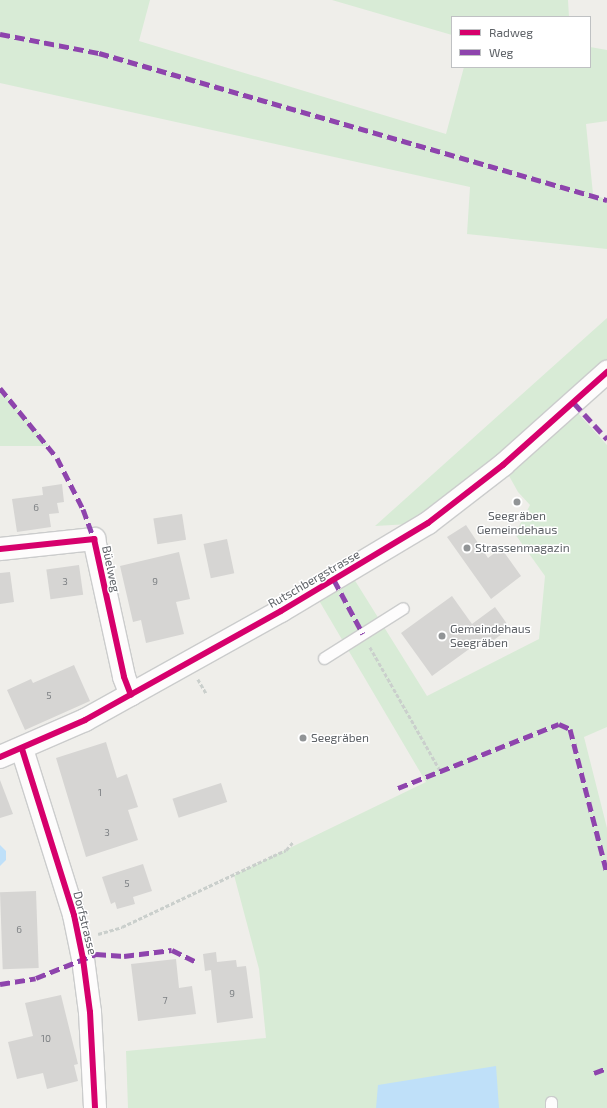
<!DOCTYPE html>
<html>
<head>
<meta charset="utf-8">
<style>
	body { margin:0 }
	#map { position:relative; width:607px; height:1108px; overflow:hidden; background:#efeeea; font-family:"Exo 2",sans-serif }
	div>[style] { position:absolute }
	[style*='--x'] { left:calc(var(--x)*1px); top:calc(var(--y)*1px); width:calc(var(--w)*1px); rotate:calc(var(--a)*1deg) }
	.green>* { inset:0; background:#d8ebd6 }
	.water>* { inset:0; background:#bfe0f9 }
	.building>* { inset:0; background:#d6d5d3; transform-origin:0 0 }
	.path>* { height:2.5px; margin-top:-1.25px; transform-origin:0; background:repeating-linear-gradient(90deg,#cacfcc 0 4px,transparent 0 6px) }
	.roads { filter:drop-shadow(1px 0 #cbcccc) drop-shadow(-1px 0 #cbcccc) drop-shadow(0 1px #cbcccc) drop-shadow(0 -1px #cbcccc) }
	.lane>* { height:11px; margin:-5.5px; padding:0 5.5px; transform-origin:5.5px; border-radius:5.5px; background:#fdfcfc }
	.street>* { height:22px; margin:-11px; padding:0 11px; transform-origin:11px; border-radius:11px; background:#fdfcfc }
	.secondary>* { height:22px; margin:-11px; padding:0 11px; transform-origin:11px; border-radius:11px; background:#fdfcfc }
	.quiet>* { height:5px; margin-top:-2.5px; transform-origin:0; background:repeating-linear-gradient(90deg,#8e44ad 0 10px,transparent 0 15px) }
	.cycleway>* { height:6px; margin:-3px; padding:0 3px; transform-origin:3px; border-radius:3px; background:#d6006c }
	.dots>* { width:11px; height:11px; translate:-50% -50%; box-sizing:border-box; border:2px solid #fff; border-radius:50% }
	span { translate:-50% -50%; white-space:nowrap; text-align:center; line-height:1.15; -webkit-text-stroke:3px #fff; paint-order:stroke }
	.number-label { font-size:10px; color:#7e8184 }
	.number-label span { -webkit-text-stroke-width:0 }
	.poi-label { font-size:12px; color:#5f6368 }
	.left { translate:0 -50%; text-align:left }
	.street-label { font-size:12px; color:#5f6368 }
	.legend { position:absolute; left:451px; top:16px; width:140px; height:52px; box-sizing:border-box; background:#fff; border:1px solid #bfc1c3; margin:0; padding:5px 7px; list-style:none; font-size:12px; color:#5f6368 }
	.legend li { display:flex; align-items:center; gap:8px; height:20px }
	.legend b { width:20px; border:1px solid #bfc1c3 }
</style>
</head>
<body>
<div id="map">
	<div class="green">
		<i style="clip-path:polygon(0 0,150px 0,139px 41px,446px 134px,464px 67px,590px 67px,590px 47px,607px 50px,607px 121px,586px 124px,593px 194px,607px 200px,607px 249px,467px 234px,470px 187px,0 83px)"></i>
		<i style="clip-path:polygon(332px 0,568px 0,569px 17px,452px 17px,452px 35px)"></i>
		<i style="clip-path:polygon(607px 318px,607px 372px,577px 412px,607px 445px,607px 727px,584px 737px,607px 828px,607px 1108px,128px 1108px,126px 1051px,266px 1038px,259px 969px,234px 875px,426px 782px,314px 592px,349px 571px,427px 696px,539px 639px,545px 576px,515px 534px,530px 505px,518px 492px,503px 465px,428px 523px,375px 526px)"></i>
		<i style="clip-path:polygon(0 388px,31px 423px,49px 446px,0 446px)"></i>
	</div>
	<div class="water">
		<i style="clip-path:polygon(0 845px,6px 851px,6px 860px,0 866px)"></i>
		<i style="clip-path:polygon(496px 1066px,499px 1108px,376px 1108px,378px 1085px)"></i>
	</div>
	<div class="building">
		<i style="clip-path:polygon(62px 484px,64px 502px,57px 503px,59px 513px,49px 514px,51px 527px,17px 532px,12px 499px,43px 495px,42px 487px)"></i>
		<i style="left:182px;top:514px;width:26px;height:29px;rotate:81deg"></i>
		<i style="clip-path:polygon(466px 525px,488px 558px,501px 548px,521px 576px,491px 599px,447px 537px)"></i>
		<i style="left:227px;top:539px;width:35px;height:24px;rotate:78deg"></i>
		<i style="clip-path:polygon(179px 552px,190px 599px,176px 602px,184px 634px,146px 643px,141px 620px,133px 622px,120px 566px)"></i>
		<i style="left:79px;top:565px;width:30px;height:33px;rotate:82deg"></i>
		<i style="clip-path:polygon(10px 572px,14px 602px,0 604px,0 573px)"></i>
		<i style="clip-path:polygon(452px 596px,472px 624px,495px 607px,510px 628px,487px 645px,483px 639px,432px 676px,401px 633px)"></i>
		<i style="clip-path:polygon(74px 665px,90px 701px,25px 730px,7px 690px,31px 679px,33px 683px)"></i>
		<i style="clip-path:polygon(106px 742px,117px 778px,127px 774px,138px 807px,128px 810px,138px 840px,86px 857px,56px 758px)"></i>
		<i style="clip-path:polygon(0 780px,13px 814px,0 818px)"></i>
		<i style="left:221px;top:783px;width:20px;height:51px;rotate:72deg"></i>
		<i style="clip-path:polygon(143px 864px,152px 891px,133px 897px,135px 904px,117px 909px,115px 902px,111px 904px,102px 877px)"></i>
		<i style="left:36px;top:891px;width:77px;height:36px;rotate:88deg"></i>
		<i style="clip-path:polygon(216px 952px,217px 962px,236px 960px,237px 967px,246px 966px,253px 1018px,217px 1023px,211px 970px,205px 971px,203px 954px)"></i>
		<i style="clip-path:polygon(176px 959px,179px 988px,192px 986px,196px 1014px,138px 1021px,131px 964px)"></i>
		<i style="clip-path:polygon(61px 995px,78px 1064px,74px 1065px,78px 1081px,47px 1089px,43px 1073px,17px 1079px,8px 1042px,33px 1036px,25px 1003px)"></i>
	</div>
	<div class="path">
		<i style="--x:370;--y:647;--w:144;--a:60.4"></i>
		<i style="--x:198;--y:679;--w:16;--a:60"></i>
		<i style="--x:98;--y:934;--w:25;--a:-16"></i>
		<i style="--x:122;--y:927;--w:167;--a:-25.2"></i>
		<i style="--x:273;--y:856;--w:14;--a:-25"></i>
		<i style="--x:286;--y:850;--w:11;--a:-49"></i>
	</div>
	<div class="roads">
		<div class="lane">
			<i style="--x:324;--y:658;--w:93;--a:-32.3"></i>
			<i style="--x:551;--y:1108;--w:6;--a:-90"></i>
		</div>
		<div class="street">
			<i style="--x:0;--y:549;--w:95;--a:-6.1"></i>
			<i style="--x:94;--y:539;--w:141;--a:77.7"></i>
			<i style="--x:124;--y:677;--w:19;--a:69"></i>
			<i style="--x:22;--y:749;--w:174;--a:72.6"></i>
			<i style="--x:74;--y:915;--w:45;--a:78.4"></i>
			<i style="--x:83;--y:959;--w:53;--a:82.5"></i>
			<i style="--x:90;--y:1012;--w:96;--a:87"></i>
		</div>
		<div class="secondary">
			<i style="--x:0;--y:757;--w:93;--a:-23.5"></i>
			<i style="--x:85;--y:720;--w:224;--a:-29.1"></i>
			<i style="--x:281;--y:611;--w:171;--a:-30.9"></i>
			<i style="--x:428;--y:523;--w:95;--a:-37.7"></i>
			<i style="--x:503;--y:465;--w:140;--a:-41.8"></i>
		</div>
	</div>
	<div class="quiet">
		<i style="--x:0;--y:34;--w:101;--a:10.9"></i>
		<i style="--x:99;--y:53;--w:529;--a:16.14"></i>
		<i style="--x:0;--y:388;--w:90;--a:50.8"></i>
		<i style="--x:57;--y:458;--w:57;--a:63"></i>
		<i style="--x:83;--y:509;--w:32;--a:70"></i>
		<i style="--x:574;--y:403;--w:49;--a:47.5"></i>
		<i style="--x:334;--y:580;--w:61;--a:61.8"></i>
		<i style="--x:398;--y:788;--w:173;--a:-21.7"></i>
		<i style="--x:559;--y:724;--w:12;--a:24"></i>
		<i style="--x:570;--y:729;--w:149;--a:75.6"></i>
		<i style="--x:0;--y:984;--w:36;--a:-9"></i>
		<i style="--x:36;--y:978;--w:65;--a:-21.8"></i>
		<i style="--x:96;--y:954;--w:28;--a:4"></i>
		<i style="--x:124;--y:956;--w:48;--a:-7.1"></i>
		<i style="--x:172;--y:950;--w:25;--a:26"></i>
		<i style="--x:594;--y:1073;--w:14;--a:-21"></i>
	</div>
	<div class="cycleway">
		<i style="--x:0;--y:549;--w:95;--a:-6.1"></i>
		<i style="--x:94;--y:539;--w:141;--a:77.7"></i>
		<i style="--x:124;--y:677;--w:19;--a:69"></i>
		<i style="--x:22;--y:749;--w:174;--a:72.6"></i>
		<i style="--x:74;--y:915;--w:45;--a:78.4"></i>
		<i style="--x:83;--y:959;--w:53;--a:82.5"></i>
		<i style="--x:90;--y:1012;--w:96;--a:87"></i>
		<i style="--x:0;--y:757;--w:93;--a:-23.5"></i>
		<i style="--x:85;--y:720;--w:224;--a:-29.1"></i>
		<i style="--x:281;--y:611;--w:171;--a:-30.9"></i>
		<i style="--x:428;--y:523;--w:95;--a:-37.7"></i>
		<i style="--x:503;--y:465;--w:140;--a:-41.8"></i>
	</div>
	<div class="dots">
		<i style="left:517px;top:502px;background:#919496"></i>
		<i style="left:467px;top:548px;background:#919496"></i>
		<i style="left:442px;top:636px;background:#919496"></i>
		<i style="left:303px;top:738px;background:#919496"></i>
	</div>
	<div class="number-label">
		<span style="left:36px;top:508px">6</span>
		<span style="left:65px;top:582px">3</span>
		<span style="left:155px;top:582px">9</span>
		<span style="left:49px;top:696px">5</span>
		<span style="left:100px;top:793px">1</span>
		<span style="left:107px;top:833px">3</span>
		<span style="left:127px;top:884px">5</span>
		<span style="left:19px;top:930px">6</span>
		<span style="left:232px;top:994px">9</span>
		<span style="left:165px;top:1001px">7</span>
		<span style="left:46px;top:1039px">10</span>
	</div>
	<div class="poi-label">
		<span style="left:517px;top:523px">Seegräben<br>Gemeindehaus</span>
		<span class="left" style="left:475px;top:548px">Strassenmagazin</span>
		<span class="left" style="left:450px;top:636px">Gemeindehaus<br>Seegräben</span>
		<span class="left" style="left:311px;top:738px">Seegräben</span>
	</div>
	<div class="street-label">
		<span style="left:111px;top:569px;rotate:78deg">Büelweg</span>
		<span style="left:314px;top:579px;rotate:-30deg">Rutschbergstrasse</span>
		<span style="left:85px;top:923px;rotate:76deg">Dorfstrasse</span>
	</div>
	<ul class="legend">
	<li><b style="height:5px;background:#d6006c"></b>Radweg</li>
	<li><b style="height:5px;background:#8e44ad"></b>Weg</li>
	</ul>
</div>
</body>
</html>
